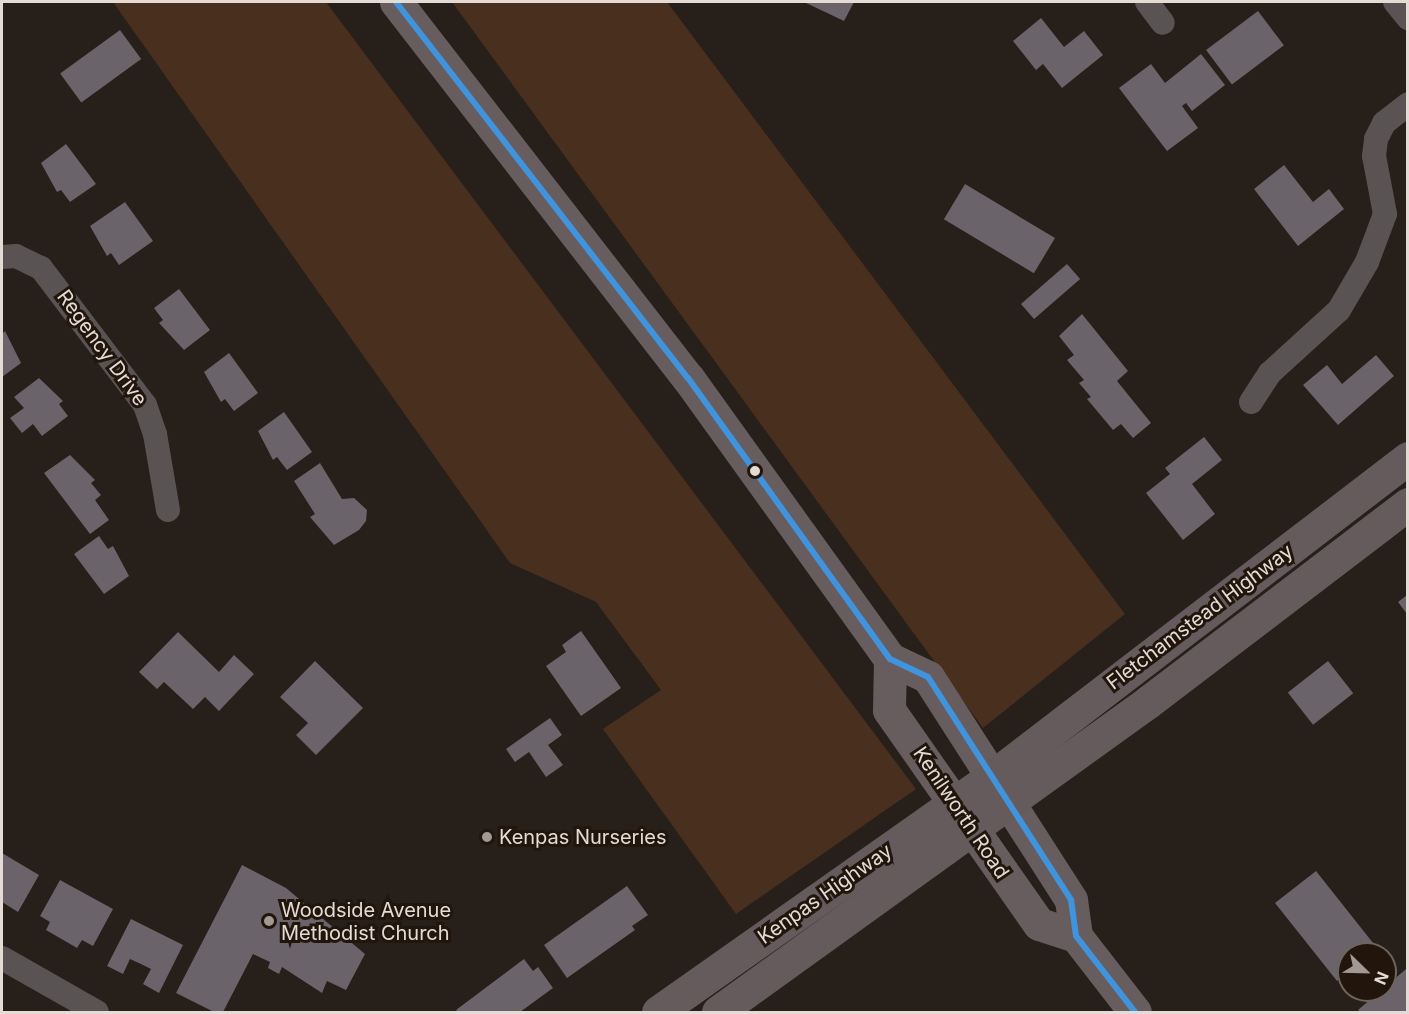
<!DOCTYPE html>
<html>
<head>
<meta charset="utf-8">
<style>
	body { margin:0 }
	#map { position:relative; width:1409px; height:1014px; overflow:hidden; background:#261f1a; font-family:Inter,sans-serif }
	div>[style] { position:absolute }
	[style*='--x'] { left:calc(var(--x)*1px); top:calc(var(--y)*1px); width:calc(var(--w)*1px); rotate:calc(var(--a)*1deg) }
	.green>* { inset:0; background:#492f1e }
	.building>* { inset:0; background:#6a6369; transform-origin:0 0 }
	.minor>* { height:24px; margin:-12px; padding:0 12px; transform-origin:12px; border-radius:12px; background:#595354 }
	.primary>* { height:33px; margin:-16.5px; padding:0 16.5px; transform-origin:16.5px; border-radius:16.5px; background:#675d5f }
	.trunk>* { height:33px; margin:-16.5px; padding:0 16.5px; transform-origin:16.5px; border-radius:16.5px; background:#655b5d }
	.bus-1>* { height:6px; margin:-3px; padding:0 3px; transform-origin:3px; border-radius:3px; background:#4094de }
	.dots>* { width:16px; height:16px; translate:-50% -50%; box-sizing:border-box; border:3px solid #21150c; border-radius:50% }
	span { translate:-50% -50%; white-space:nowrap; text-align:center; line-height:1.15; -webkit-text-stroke:6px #21150c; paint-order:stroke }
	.street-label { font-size:20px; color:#e4dbd5 }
	.poi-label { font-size:20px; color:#e4dbd5 }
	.left { translate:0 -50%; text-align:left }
	.frame { position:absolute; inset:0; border:3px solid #e4dbd5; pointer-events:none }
	.north { position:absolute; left:1337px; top:942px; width:60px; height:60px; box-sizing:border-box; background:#21150c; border:2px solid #6f645c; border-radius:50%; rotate:113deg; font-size:16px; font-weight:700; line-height:24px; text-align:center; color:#e4dbd5 }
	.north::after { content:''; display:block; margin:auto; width:21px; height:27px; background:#a29994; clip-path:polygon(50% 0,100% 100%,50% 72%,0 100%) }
</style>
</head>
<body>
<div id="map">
	<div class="green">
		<i style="clip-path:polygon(113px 2px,326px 2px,916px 789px,736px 914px,603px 729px,661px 690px,596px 602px,510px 563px)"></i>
		<i style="clip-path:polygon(452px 2px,667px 2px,1125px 614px,983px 728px)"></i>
	</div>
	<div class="building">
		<i style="clip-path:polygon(804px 2px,854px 2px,844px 21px)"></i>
		<i style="left:1258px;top:11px;width:43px;height:65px;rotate:53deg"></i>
		<i style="clip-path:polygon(1041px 18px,1064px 47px,1084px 31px,1103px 55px,1062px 88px,1043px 64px,1036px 70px,1013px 41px)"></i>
		<i style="left:120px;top:30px;width:36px;height:74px;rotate:54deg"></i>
		<i style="clip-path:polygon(1201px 54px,1225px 85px,1192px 111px,1186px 103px,1182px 106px,1198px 128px,1167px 151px,1119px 88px,1151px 64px,1165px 83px)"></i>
		<i style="clip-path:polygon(66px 144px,96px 184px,70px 202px,61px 190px,57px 192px,41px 163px)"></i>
		<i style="clip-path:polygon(1284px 165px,1313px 202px,1329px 189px,1344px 209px,1298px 246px,1254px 189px)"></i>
		<i style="left:965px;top:184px;width:105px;height:41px;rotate:31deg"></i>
		<i style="clip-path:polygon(125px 202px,153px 241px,119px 265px,111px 253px,107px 256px,90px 226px)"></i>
		<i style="left:1067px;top:264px;width:20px;height:61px;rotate:49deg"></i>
		<i style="clip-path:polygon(179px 289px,210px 330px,184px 350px,159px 323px,163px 320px,154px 308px)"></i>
		<i style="clip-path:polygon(1082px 314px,1128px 371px,1117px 381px,1151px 423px,1133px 438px,1121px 424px,1113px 430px,1087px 399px,1091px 397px,1079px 383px,1084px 380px,1067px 360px,1074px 355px,1059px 336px)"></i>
		<i style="clip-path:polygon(5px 331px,21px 363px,2px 377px,2px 334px)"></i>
		<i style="clip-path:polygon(229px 353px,258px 393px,234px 411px,225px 399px,221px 402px,204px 372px)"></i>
		<i style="clip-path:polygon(1376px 355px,1394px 376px,1338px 425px,1303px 385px,1327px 365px,1342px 384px)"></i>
		<i style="clip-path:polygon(39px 378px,63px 401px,59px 404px,68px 416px,42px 436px,33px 424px,22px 433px,10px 418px,24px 408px,14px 397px)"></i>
		<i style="clip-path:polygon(284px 412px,312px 452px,287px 470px,277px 457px,273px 460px,258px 431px)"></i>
		<i style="clip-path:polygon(1204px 437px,1222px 460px,1192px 484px,1215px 514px,1183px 540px,1146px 493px,1170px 474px,1165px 468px)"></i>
		<i style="clip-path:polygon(70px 455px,95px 480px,91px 483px,101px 495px,95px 500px,109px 520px,90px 534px,44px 473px)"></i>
		<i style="clip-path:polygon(320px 463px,342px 499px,354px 498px,367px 510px,366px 521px,359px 530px,334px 545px,310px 517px,315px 514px,294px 481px)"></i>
		<i style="clip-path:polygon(99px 536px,108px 549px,113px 546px,129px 576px,104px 594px,74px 554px)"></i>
		<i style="clip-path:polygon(1407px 595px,1407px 614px,1398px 602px)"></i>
		<i style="clip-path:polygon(581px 631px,621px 688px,581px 716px,546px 666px,566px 652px,562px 645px)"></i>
		<i style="clip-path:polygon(178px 632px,219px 672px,234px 655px,254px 674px,219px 711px,205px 697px,193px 709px,164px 682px,157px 689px,139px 672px)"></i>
		<i style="clip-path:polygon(315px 661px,363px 708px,316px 755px,296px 735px,308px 723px,280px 697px)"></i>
		<i style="left:1328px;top:661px;width:41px;height:51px;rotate:52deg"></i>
		<i style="clip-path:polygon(550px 718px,562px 735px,548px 745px,563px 765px,546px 777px,529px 752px,515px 762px,506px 749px)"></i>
		<i style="clip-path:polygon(2px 853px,39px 875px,18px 912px,2px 902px)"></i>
		<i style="clip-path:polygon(242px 865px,286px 888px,365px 954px,346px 990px,327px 981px,322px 993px,282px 967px,279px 974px,268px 968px,270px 962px,253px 954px,223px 1012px,214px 1012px,176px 993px)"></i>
		<i style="clip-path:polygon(1316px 871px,1377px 948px,1370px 954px,1349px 954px,1349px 971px,1337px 981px,1275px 903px)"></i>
		<i style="clip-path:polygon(60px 880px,113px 909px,93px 946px,82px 940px,77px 948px,46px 930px,50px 922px,40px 916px)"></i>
		<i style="clip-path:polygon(627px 886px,648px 915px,632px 926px,635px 930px,567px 978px,544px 945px)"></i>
		<i style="clip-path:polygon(131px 919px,183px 945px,159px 993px,143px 984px,151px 969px,141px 964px,130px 959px,123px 974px,107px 966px)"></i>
		<i style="clip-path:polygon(524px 959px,533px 971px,538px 967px,553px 988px,520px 1012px,458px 1012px,456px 1010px)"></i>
		<i style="clip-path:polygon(1406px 969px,1407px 1012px,1361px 1012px,1358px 1010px)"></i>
	</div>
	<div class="minor">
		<i style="--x:1147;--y:2;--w:26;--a:53"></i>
		<i style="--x:1395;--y:2;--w:21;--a:51"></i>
		<i style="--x:2;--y:257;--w:14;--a:-4"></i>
		<i style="--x:16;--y:256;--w:28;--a:26"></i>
		<i style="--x:41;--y:268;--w:172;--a:52.8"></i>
		<i style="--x:145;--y:405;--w:31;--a:71"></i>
		<i style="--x:155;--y:434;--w:77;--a:80.3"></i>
		<i style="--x:1251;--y:402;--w:35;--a:-57"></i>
		<i style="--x:1270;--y:373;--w:93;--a:-42.4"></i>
		<i style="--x:1339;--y:310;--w:56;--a:-59.7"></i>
		<i style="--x:1367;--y:262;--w:51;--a:-69.4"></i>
		<i style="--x:1385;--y:214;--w:59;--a:-100.7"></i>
		<i style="--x:1374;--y:156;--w:17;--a:-83"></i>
		<i style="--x:1376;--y:139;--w:18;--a:-63"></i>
		<i style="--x:1384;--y:123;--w:31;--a:-38"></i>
		<i style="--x:2;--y:958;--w:109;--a:29.6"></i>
	</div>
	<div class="primary">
		<i style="--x:396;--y:2;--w:476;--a:52.2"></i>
		<i style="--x:688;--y:378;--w:346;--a:54.3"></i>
		<i style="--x:890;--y:659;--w:42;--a:25.3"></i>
		<i style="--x:928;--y:677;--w:265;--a:57.3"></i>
		<i style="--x:1071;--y:900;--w:36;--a:82"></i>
		<i style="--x:1076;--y:936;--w:96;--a:52.2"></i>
		<i style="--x:890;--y:659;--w:51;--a:91.1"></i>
		<i style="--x:889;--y:710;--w:261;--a:55"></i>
		<i style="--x:1039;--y:924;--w:39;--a:18"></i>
	</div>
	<div class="trunk">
		<i style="--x:658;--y:1012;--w:410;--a:-35.2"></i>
		<i style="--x:993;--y:776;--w:523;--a:-37.46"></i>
		<i style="--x:718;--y:1012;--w:530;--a:-35.79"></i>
		<i style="--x:1148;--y:702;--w:327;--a:-37.3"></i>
	</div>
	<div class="bus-1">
		<i style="--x:396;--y:2;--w:476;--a:52.2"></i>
		<i style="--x:688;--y:378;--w:346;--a:54.3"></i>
		<i style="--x:890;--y:659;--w:42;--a:25.3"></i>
		<i style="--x:928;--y:677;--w:265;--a:57.3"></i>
		<i style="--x:1071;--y:900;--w:36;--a:82"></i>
		<i style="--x:1076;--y:936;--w:96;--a:52.2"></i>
	</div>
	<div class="dots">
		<i style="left:755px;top:471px;background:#e4dbd5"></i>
		<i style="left:487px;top:837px;background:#a29994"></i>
		<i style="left:269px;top:921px;background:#a29994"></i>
	</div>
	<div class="street-label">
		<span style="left:102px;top:348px;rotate:54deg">Regency Drive</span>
		<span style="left:1200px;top:617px;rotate:-37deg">Fletchamstead Highway</span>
		<span style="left:961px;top:813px;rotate:56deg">Kenilworth Road</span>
		<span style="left:825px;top:894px;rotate:-35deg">Kenpas Highway</span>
	</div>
	<div class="poi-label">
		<span class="left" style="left:499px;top:837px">Kenpas Nurseries</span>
		<span class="left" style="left:281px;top:922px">Woodside Avenue<br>Methodist Church</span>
	</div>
	<div class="frame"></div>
	<div class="north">N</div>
</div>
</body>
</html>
